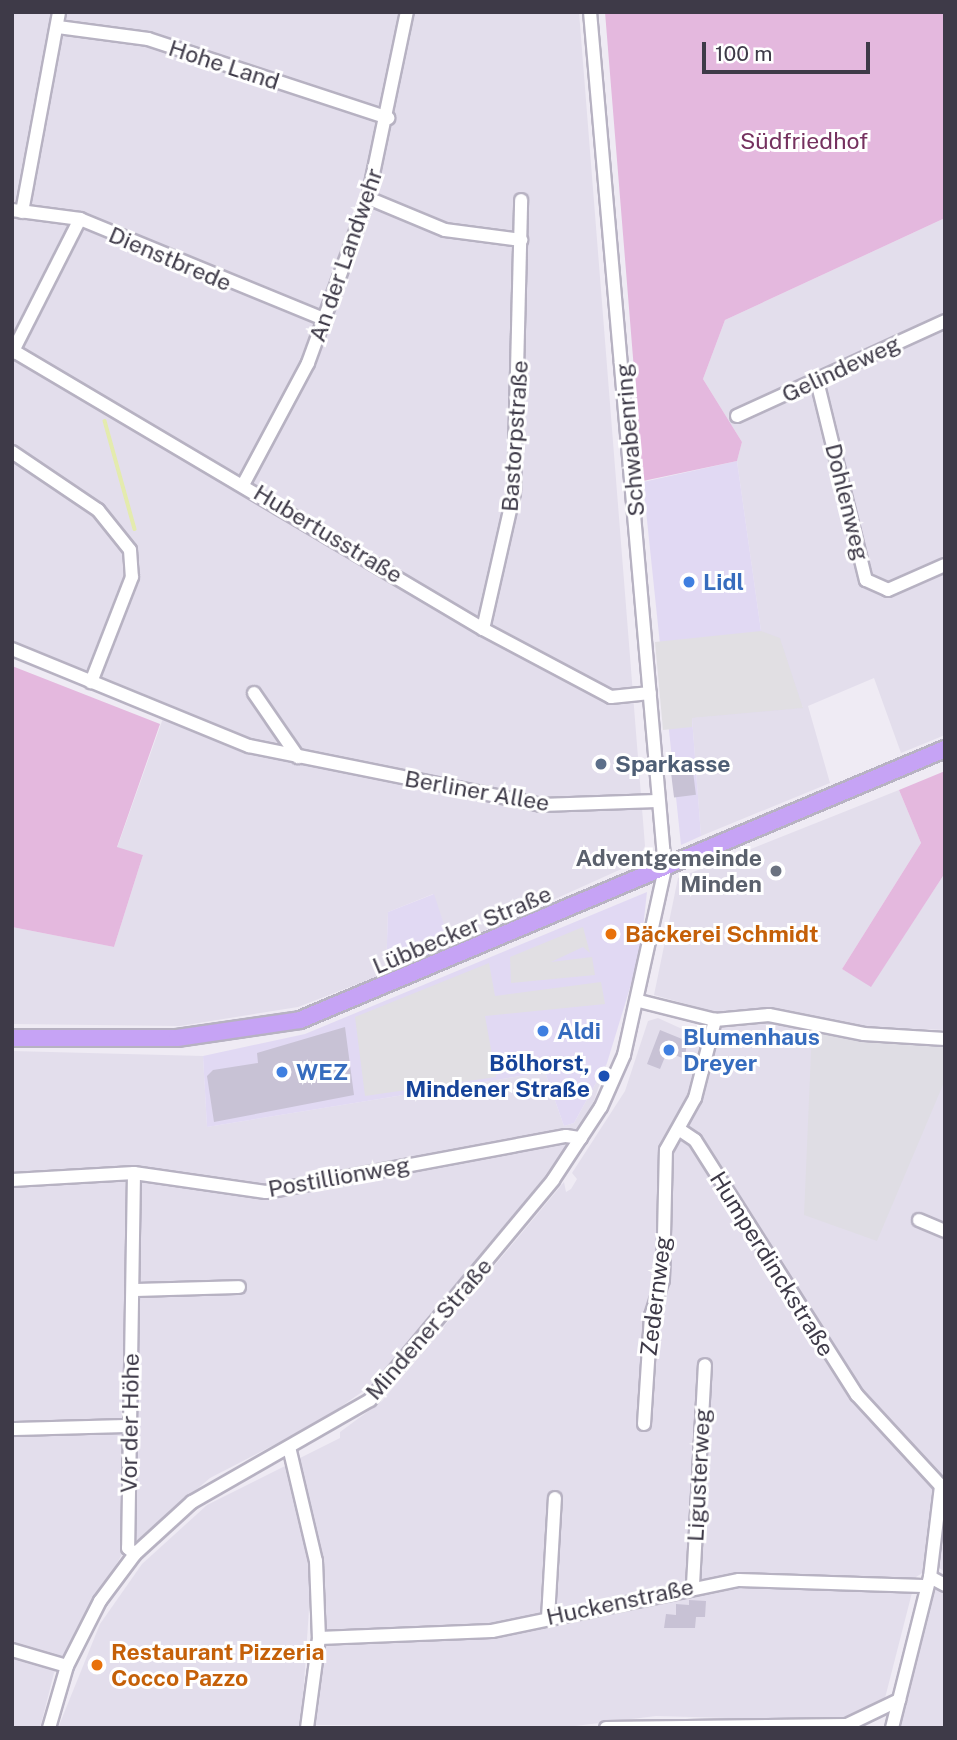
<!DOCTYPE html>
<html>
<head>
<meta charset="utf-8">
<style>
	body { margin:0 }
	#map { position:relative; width:957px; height:1740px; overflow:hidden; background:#efebf4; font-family:"Public Sans",sans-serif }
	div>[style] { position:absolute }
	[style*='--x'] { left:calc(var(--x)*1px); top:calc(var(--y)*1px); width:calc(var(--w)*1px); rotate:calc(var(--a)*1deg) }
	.residential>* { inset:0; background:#e3deec }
	.commercial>* { inset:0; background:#e1d9f3 }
	.industrial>* { inset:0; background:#dfdde4 }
	.green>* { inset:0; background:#e4b8de }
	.parking>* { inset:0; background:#e1dfe3 }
	.stream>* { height:3.5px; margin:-1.75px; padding:0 1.75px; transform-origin:1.75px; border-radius:1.75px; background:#e4ebae }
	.building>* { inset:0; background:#c8c2d5; transform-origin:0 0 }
	.roads { filter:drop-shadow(2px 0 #b7b2c2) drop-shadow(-2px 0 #b7b2c2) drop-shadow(0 2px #b7b2c2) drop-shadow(0 -2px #b7b2c2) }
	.minor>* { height:12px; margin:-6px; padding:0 6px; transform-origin:6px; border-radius:6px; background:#fff }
	.major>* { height:16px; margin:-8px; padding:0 8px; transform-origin:8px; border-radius:8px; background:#c6a3f5 }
	.dots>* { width:19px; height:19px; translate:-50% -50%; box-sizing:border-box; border:4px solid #fff; border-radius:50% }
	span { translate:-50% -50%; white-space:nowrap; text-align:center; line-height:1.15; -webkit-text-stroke:6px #fff; paint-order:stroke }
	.street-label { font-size:23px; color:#3e3a48 }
	.park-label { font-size:23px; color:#75315f }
	.shop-label { font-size:23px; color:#366cbe; font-weight:700 }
	.left { translate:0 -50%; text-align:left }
	.service-label { font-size:23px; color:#4e5e75; font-weight:700 }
	.worship-label { font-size:23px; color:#5b616d; font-weight:700 }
	.right { translate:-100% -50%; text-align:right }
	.food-label { font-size:23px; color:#c56008; font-weight:700 }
	.transit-label { font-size:23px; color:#164399; font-weight:700 }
	.frame { position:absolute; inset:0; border:14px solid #3e3a48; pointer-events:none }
	.scale { position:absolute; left:702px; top:42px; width:168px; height:32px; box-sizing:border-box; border:4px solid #3e3a48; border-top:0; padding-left:9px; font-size:21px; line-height:24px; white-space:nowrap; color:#3e3a48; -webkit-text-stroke:5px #fff; paint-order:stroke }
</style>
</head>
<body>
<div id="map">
	<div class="residential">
		<i style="clip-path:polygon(12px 12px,579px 12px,645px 846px,637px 862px,451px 946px,433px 894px,388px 912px,386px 973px,298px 1007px,180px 1026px,12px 1024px,12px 927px,114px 947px,143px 855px,117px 848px,167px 707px,12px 642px)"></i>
		<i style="clip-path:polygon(945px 218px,945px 735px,901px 753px,874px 678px,808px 706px,830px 783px,701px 836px,692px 718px,803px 707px,761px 631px,737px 461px,742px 442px,703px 379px,725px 320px)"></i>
		<i style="clip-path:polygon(899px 790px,921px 843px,842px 969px,871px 986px,945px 873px,945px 1030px,868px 1027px,770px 1008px,718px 1013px,654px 995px,678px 878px)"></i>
		<i style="clip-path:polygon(658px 1018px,691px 1033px,767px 1020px,867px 1040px,945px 1045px,945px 1572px,935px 1565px,916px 1577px,884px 1702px,833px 1721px,656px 1716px,559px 1728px,315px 1725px,322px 1565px,298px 1459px,340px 1438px,340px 1432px,382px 1401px,564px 1182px,566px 1192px,571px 1189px,577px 1179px,572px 1173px,625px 1091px,648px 1021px)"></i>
		<i style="clip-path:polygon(12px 1051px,203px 1056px,207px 1127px,545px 1072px,564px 1126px,574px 1123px,607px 1063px,581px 1138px,369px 1387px,322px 1420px,210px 1478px,124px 1551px,54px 1673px,40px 1728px,12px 1728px)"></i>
		<i style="clip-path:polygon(289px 1464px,312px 1565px,301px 1728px,58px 1728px,100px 1624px,142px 1564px,207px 1505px)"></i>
		<i style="clip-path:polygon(945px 1585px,945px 1728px,895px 1728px,931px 1593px)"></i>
	</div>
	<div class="commercial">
		<i style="clip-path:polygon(737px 461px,761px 631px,780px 638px,803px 708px,692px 718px,701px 836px,681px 845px,643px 482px)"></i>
		<i style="clip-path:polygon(647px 892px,640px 955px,607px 1063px,574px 1123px,564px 1126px,545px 1072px,207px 1127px,203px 1056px,305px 1034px)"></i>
		<i style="clip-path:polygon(434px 894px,451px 946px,386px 973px,388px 912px)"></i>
	</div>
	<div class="industrial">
		<i style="clip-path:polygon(812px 1029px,882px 1043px,945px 1044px,945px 1080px,877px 1241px,804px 1215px)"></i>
	</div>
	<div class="green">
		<i style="clip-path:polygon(605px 12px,945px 12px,945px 218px,725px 320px,703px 379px,742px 442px,737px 461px,643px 481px)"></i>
		<i style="clip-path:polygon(12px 666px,160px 724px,117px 847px,143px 855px,114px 947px,12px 927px)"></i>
		<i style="clip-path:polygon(945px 771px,945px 873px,871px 987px,842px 969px,921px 843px,899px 790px)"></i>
	</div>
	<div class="parking">
		<i style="clip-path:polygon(761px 631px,780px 638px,803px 708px,692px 718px,692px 727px,663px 730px,655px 642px)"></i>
		<i style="clip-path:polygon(583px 927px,590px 953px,583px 947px,551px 962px,592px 957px,595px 975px,511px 983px,510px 957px)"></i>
		<i style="clip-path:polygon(489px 963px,495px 996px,601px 982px,605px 1004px,485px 1016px,496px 1077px,365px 1096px,355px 1017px)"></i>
	</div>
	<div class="stream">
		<i style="--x:105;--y:421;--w:112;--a:74.5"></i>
	</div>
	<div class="building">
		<i style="left:692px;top:763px;width:32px;height:22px;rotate:83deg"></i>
		<i style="clip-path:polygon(345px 1027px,354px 1095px,214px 1122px,207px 1076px,213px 1070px,258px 1063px,257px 1053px)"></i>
		<i style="clip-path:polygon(660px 1030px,687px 1041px,685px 1059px,667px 1052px,660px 1069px,647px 1064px)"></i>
		<i style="clip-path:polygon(689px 1600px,706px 1601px,705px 1617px,696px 1617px,695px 1628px,664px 1628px,666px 1614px,676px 1615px,676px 1604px,689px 1605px)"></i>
	</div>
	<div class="roads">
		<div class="minor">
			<i style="--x:58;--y:27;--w:91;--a:7.6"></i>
			<i style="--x:148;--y:39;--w:253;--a:18.2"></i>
			<i style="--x:368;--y:198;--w:83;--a:22.6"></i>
			<i style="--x:445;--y:230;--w:77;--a:7.5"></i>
			<i style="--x:12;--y:210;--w:69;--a:7.5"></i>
			<i style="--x:80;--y:219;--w:266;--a:22.3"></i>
			<i style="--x:22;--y:212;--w:203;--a:-79.5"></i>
			<i style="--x:12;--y:350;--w:547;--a:30.64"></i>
			<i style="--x:483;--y:629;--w:145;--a:28"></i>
			<i style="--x:611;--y:697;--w:39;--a:-6"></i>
			<i style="--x:12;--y:353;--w:150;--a:-63.1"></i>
			<i style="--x:817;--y:381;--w:205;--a:76.2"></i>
			<i style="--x:866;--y:580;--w:24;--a:24"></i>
			<i style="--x:888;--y:590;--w:62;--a:-23.7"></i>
			<i style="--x:737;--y:416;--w:229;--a:-24.5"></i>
			<i style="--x:12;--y:452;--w:104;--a:34"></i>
			<i style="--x:98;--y:510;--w:51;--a:51.3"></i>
			<i style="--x:130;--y:550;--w:27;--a:86"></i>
			<i style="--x:132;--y:577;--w:113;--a:111.3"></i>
			<i style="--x:244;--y:483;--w:136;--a:-61.9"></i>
			<i style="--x:308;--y:363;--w:176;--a:-70"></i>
			<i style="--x:368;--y:198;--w:190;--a:-78.2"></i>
			<i style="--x:483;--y:629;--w:139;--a:-77.2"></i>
			<i style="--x:514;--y:493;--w:293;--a:-88.6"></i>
			<i style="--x:12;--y:649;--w:256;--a:22.3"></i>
			<i style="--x:249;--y:746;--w:298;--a:11.4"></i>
			<i style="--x:541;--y:805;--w:116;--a:-2"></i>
			<i style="--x:254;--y:693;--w:78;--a:55.5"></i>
			<i style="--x:639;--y:1001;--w:78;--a:14"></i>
			<i style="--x:715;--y:1020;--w:54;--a:-5.3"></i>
			<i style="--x:769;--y:1015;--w:97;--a:11.3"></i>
			<i style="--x:864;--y:1034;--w:81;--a:3.5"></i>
			<i style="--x:680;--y:1130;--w:18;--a:34"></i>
			<i style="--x:695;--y:1140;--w:302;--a:57.6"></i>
			<i style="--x:857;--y:1395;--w:124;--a:47.3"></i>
			<i style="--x:134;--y:1173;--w:375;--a:90.9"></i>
			<i style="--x:128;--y:1548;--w:9;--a:41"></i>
			<i style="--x:12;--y:1180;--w:122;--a:-3.3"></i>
			<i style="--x:134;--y:1173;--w:133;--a:8.2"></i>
			<i style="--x:266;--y:1192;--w:305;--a:-10.6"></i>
			<i style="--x:566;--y:1136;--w:15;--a:8"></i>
			<i style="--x:919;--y:1220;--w:28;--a:23"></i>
			<i style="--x:133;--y:1290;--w:106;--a:-1.6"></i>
			<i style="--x:644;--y:1424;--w:108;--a:-86.3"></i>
			<i style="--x:651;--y:1316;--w:38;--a:-72"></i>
			<i style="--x:663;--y:1280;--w:130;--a:-88.7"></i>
			<i style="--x:666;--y:1150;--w:60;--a:-60.9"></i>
			<i style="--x:695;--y:1098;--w:81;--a:-75.6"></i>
			<i style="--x:12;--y:1429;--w:117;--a:-1.5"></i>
			<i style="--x:289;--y:1447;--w:117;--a:76.7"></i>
			<i style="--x:316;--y:1561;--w:77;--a:87.8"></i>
			<i style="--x:319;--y:1638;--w:91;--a:97.6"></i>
			<i style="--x:930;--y:1577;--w:17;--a:28"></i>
			<i style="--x:693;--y:1585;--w:220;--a:-86.9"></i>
			<i style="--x:548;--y:1618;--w:120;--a:-86.7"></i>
			<i style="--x:319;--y:1638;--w:173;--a:-2.3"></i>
			<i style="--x:492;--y:1631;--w:252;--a:-11.7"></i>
			<i style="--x:739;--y:1580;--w:184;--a:1.9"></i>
			<i style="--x:12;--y:1650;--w:57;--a:16.2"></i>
			<i style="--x:49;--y:1728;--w:65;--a:-73.8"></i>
			<i style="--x:67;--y:1666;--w:73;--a:-63.1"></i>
			<i style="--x:100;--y:1601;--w:59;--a:-53.3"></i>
			<i style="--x:135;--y:1554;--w:77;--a:-42.4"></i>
			<i style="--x:192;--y:1502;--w:205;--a:-29.8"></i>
			<i style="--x:370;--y:1400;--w:286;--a:-50.2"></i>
			<i style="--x:553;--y:1180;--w:87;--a:-56.7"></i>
			<i style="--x:601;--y:1107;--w:57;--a:-66.1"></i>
			<i style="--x:624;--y:1055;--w:190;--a:-77.6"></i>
			<i style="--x:665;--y:869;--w:860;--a:-95"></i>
			<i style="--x:606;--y:1728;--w:241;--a:-0.7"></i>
			<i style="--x:847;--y:1725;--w:58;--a:-25.7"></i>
			<i style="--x:892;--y:1728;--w:156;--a:-75.9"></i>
			<i style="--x:930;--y:1577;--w:92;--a:-83.1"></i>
		</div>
		<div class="major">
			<i style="--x:12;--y:1038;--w:165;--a:0"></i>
			<i style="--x:177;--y:1038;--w:124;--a:-8.3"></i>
			<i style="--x:300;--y:1020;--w:700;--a:-22.79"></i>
		</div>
	</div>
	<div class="dots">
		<i style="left:689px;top:582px;background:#3f7fe0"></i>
		<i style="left:601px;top:764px;background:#5c6f8a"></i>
		<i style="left:776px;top:871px;background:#6b7280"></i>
		<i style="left:611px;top:934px;background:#e8710a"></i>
		<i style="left:543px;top:1031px;background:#3f7fe0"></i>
		<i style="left:669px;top:1050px;background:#3f7fe0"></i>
		<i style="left:282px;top:1072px;background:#3f7fe0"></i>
		<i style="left:604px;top:1076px;background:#1a4fb4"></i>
		<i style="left:97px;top:1665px;background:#e8710a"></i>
	</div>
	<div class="street-label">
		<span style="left:224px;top:65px;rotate:18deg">Hohe Land</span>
		<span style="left:346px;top:255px;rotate:-71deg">An der Landwehr</span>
		<span style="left:170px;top:259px;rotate:23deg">Dienstbrede</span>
		<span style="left:841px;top:369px;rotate:-25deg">Gelindeweg</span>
		<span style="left:515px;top:436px;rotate:-86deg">Bastorpstraße</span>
		<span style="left:630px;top:440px;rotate:-95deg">Schwabenring</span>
		<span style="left:847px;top:502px;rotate:76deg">Dohlenweg</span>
		<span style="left:328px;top:534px;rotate:31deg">Hubertusstraße</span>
		<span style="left:477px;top:791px;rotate:10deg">Berliner Allee</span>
		<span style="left:462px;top:930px;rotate:-23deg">Lübbecker Straße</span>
		<span style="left:339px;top:1177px;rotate:-10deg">Postillionweg</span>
		<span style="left:772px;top:1264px;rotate:58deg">Humperdinckstraße</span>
		<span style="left:656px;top:1296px;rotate:-83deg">Zedernweg</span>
		<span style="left:429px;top:1329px;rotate:-49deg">Mindener Straße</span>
		<span style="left:130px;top:1423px;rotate:-89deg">Vor der Höhe</span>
		<span style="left:699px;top:1475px;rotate:-87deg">Ligusterweg</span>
		<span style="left:620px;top:1602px;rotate:-12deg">Huckenstraße</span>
	</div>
	<div class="park-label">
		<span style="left:804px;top:141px">Südfriedhof</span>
	</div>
	<div class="shop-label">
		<span class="left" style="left:703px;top:582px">Lidl</span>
		<span class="left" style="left:557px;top:1031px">Aldi</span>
		<span class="left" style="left:683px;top:1050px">Blumenhaus<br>Dreyer</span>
		<span class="left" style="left:296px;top:1072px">WEZ</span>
	</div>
	<div class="service-label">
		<span class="left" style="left:615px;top:764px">Sparkasse</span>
	</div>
	<div class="worship-label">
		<span class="right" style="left:762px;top:871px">Adventgemeinde<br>Minden</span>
	</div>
	<div class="food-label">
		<span class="left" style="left:625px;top:934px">Bäckerei Schmidt</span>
		<span class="left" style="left:111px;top:1665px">Restaurant Pizzeria<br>Cocco Pazzo</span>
	</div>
	<div class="transit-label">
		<span class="right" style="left:590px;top:1076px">Bölhorst,<br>Mindener Straße</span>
	</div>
	<div class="frame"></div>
	<div class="scale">100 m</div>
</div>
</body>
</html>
